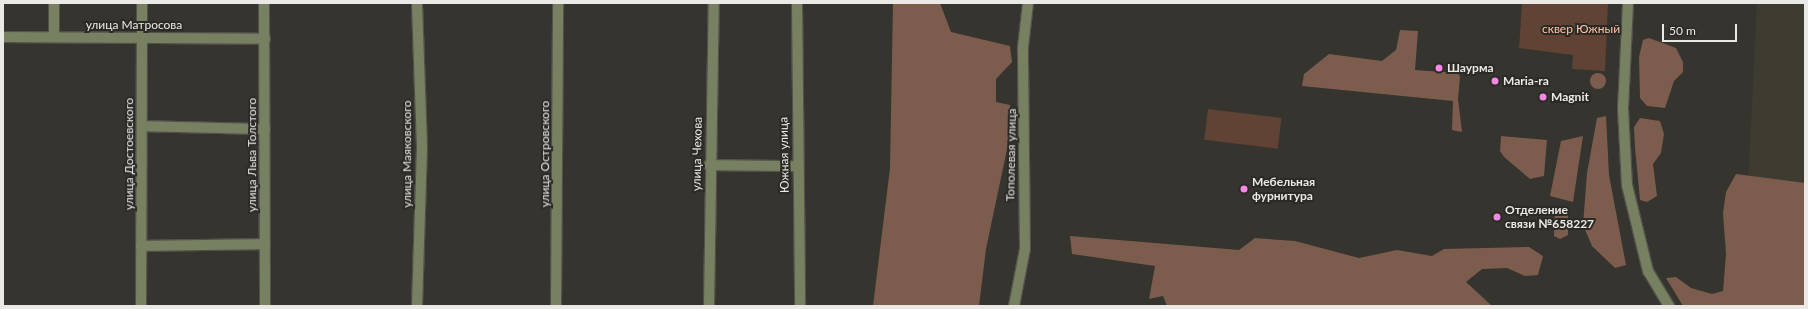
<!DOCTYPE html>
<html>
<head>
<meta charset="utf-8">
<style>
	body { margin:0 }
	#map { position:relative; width:1808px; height:309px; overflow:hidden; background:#35342f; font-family:Lato,sans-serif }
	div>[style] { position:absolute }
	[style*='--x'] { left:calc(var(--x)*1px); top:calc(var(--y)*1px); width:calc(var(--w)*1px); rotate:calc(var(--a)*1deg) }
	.built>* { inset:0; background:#3e3c30 }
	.green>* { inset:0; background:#604335; transform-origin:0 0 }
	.forest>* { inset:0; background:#7c5c4d }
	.round { border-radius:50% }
	.roads { filter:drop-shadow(1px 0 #52514c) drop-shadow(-1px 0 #52514c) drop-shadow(0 1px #52514c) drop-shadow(0 -1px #52514c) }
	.minor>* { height:10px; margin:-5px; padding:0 5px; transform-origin:5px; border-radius:5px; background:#778060 }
	.dots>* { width:11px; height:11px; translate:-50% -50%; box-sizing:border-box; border:2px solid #2b2a25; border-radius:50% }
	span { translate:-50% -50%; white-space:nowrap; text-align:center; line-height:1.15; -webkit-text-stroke:4px #2b2a25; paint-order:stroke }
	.street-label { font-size:12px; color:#eae9e5 }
	.park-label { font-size:12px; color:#ffc4a7 }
	.poi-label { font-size:12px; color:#eae9e5; font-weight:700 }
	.left { translate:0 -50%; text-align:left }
	.frame { position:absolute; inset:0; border:4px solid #eae9e5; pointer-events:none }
	.scale { position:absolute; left:1662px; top:24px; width:75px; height:18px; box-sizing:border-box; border:2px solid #eae9e5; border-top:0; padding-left:5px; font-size:12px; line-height:14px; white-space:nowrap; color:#eae9e5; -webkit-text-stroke:3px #2b2a25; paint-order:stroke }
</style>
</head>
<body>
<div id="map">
	<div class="built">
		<i style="clip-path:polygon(1757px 3px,1805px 3px,1805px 306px,1742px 306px)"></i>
	</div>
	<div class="green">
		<i style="clip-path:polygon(1522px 3px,1608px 3px,1605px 71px,1572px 69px,1573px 55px,1519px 48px)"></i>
		<i style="left:1208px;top:109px;width:74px;height:31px;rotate:7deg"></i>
	</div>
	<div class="forest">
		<i style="clip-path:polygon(893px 3px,940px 3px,951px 32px,1010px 46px,1012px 62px,996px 79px,996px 102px,1010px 105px,1010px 135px,986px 249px,979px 306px,873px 306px,890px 168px)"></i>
		<i style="clip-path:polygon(1400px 30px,1418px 31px,1415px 70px,1458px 73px,1460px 77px,1458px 99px,1462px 132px,1452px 130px,1453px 101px,1302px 86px,1304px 74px,1329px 54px,1382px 61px,1396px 50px)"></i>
		<i style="clip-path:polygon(1649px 38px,1676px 48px,1683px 62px,1683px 72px,1674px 81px,1665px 108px,1647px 106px,1640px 98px,1639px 57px,1643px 40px)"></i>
		<i class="round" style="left:1590px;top:73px;width:16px;height:16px"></i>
		<i style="clip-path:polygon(1606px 116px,1609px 175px,1626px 265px,1615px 268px,1592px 246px,1583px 225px,1587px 173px,1597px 118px)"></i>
		<i style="clip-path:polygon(1640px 118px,1660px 121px,1664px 134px,1661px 153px,1653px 164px,1657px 196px,1647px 202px,1640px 200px,1635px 148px,1634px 127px)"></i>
		<i style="clip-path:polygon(1501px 136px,1547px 140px,1544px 176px,1530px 179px,1504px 157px,1500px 151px)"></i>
		<i style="clip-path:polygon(1583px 136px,1573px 202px,1550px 196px,1561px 141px)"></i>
		<i style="clip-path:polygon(1736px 174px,1805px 183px,1805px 306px,1683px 306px,1666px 278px,1676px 277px,1691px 288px,1712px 294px,1723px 291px,1726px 254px,1723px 213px,1726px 192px)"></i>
		<i style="clip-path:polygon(1555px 209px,1568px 211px,1568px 235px,1560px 239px,1554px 236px)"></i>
		<i style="clip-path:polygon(1070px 236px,1239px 250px,1255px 238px,1295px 241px,1359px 258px,1397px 250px,1432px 256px,1444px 249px,1529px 247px,1543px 256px,1538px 275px,1525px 276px,1507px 268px,1482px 269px,1466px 282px,1492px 306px,1167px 306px,1163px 296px,1149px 299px,1155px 266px,1072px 254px)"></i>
	</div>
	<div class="roads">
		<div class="minor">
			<i style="--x:54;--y:3;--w:34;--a:90"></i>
			<i style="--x:264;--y:3;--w:303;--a:89.8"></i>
			<i style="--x:797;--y:3;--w:303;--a:89.4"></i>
			<i style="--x:1628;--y:3;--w:106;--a:92.7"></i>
			<i style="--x:1623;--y:109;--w:76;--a:87"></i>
			<i style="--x:1627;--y:185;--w:89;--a:76.3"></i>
			<i style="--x:1648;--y:271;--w:41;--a:59"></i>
			<i style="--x:3;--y:37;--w:262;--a:0.4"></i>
			<i style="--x:142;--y:126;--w:123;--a:1.4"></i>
			<i style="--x:709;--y:165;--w:88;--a:0.7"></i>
			<i style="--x:141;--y:246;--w:124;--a:-0.9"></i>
			<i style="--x:141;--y:306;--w:303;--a:-89.8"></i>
			<i style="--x:417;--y:306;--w:159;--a:-88.2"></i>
			<i style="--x:422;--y:147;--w:144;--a:-92"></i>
			<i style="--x:556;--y:306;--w:303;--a:-89.6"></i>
			<i style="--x:709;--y:306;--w:303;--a:-89.1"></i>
			<i style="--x:1014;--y:306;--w:58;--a:-79.1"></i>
			<i style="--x:1025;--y:249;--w:202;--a:-90.6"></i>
			<i style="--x:1023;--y:47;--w:44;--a:-83.5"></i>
		</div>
	</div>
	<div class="dots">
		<i style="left:1439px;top:68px;background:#f987e8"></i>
		<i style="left:1495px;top:81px;background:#f987e8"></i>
		<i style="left:1543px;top:97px;background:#f987e8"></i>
		<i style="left:1244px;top:189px;background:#f987e8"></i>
		<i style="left:1497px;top:217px;background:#f987e8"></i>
	</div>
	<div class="street-label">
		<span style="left:134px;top:25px">улица Матросова</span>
		<span style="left:129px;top:154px;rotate:-90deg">улица Достоевского</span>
		<span style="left:407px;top:154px;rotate:-90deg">улица Маяковского</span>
		<span style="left:545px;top:154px;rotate:-90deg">улица Островского</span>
		<span style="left:697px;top:154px;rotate:-89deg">улица Чехова</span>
		<span style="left:252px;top:155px;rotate:-90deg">улица Льва Толстого</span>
		<span style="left:784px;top:155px;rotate:-91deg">Южная улица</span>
		<span style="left:1011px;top:155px;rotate:-89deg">Тополевая улица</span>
	</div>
	<div class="park-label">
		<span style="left:1581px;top:29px">сквер Южный</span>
	</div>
	<div class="poi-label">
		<span class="left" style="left:1447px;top:68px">Шаурма</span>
		<span class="left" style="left:1503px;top:81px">Maria-ra</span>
		<span class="left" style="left:1551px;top:97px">Magnit</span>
		<span class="left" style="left:1252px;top:189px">Мебельная<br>фурнитура</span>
		<span class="left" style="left:1505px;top:217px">Отделение<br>связи №658227</span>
	</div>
	<div class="frame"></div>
	<div class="scale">50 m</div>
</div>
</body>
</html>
